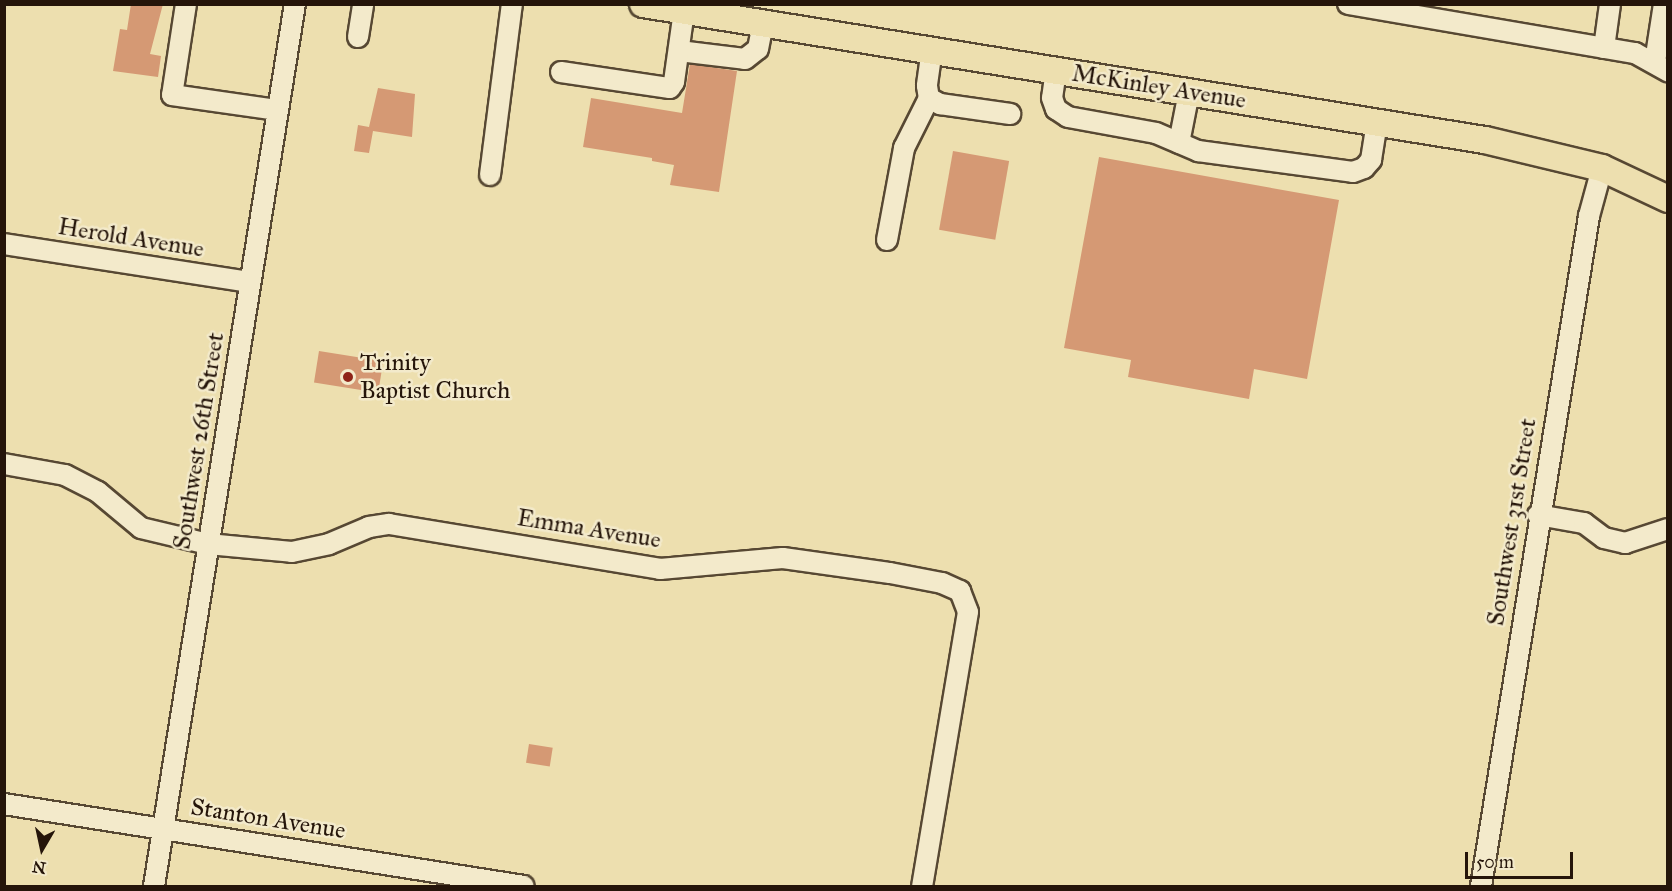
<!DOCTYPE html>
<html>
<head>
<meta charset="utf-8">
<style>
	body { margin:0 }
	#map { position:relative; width:1672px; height:891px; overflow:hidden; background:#eddfaf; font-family:"IM FELL Great Primer",serif }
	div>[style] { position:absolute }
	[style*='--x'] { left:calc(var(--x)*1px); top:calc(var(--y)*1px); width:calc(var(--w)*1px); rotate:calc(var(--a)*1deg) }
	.building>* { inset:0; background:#d59974; transform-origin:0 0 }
	.roads { filter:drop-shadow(2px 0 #574833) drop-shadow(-2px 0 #574833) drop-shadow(0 2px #574833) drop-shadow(0 -2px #574833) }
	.minor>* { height:20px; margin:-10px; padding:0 10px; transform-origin:10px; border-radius:10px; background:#f3eacb }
	.major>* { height:26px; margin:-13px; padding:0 13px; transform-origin:13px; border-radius:13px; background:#eddfaf }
	.dots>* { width:16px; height:16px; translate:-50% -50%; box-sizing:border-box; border:3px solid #f3eacb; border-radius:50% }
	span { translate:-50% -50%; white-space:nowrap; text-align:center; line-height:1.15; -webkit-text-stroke:5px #f3eacb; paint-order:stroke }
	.street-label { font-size:24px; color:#25150a }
	.poi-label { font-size:24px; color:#25150a }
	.left { translate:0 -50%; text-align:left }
	.frame { position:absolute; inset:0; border:6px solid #25150a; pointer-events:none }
	.north { position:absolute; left:12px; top:819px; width:60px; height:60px; -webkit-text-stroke:4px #f3eacb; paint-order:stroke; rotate:189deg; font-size:16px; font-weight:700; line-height:24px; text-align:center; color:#25150a }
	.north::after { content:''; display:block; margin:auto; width:21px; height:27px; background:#25150a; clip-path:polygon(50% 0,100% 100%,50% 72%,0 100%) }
	.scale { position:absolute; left:1465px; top:852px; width:108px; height:27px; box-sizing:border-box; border:3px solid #25150a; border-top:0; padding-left:8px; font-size:18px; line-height:21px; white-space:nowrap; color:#25150a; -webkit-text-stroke:4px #f3eacb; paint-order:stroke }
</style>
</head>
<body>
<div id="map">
	<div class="building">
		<i style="clip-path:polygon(131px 4px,163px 4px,150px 54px,161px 56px,158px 77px,113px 71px,120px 29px,127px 30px)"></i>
		<i style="clip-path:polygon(690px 64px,737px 71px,719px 192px,670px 185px,674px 165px,652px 161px,652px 158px,583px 147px,591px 98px,682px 113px)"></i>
		<i style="clip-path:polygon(378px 88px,415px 94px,412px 137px,373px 131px,369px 153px,354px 151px,358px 125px,369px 127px)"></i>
		<i style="left:953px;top:151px;width:57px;height:80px;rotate:10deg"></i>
		<i style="clip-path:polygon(1099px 157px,1339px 200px,1307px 379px,1254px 369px,1249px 399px,1128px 377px,1131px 360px,1064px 348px)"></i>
		<i style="left:319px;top:351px;width:65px;height:32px;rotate:9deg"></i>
		<i style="left:529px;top:744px;width:24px;height:19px;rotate:9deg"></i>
	</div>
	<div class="roads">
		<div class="minor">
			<i style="--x:186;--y:4;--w:92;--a:98.7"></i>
			<i style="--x:172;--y:95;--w:107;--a:8.1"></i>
			<i style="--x:1348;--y:4;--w:291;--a:9.7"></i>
			<i style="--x:1635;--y:53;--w:38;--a:29"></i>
			<i style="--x:358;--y:37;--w:33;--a:-81"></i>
			<i style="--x:1604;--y:48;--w:44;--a:-82.2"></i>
			<i style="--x:932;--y:49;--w:37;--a:98"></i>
			<i style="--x:927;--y:86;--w:12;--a:81"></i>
			<i style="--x:929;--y:98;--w:13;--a:29"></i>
			<i style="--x:940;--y:104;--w:71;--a:8.1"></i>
			<i style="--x:679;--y:51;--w:66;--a:6.9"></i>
			<i style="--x:745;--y:59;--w:16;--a:-38"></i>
			<i style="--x:758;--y:49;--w:26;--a:-79"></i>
			<i style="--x:1655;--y:62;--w:59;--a:-81.2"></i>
			<i style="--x:1056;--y:70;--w:28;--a:98"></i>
			<i style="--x:1052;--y:98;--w:12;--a:70"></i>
			<i style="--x:1056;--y:109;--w:14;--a:34"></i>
			<i style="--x:1068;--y:117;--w:89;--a:10.3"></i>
			<i style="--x:1156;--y:133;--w:46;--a:23.2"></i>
			<i style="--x:1198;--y:151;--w:156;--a:7.7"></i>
			<i style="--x:1353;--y:172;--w:12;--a:-20"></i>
			<i style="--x:1364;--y:168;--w:11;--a:-49"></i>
			<i style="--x:1371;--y:160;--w:37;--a:-81"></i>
			<i style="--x:561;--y:72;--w:110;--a:8.4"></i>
			<i style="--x:670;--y:88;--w:7;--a:-56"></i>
			<i style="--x:674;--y:82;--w:72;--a:-82"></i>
			<i style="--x:1179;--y:143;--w:52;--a:-78.9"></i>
			<i style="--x:490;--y:175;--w:172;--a:-82.7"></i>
			<i style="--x:887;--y:240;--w:94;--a:-79.5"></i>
			<i style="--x:904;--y:148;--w:56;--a:-63.4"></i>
			<i style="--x:4;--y:244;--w:249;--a:8.8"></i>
			<i style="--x:4;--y:464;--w:62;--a:10.2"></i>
			<i style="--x:65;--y:475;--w:37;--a:27"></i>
			<i style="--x:98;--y:492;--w:56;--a:39.9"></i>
			<i style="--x:141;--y:528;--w:69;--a:13.4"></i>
			<i style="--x:208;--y:544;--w:84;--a:5.4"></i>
			<i style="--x:292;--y:552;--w:38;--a:-12"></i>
			<i style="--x:329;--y:544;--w:43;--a:-23"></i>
			<i style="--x:369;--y:527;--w:20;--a:-9"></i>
			<i style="--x:389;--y:524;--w:275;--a:9.4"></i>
			<i style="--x:660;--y:569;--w:123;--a:-5.1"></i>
			<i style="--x:783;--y:558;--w:108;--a:8"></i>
			<i style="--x:890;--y:573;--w:53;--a:10.9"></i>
			<i style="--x:942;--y:583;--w:20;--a:24"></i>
			<i style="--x:960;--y:591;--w:22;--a:69"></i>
			<i style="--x:968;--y:612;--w:278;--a:99.5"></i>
			<i style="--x:1538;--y:515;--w:47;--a:9.9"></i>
			<i style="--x:1584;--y:523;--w:25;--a:37"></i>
			<i style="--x:1604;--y:538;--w:22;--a:13"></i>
			<i style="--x:1625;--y:543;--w:45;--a:-18"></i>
			<i style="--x:4;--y:804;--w:526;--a:8.96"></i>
			<i style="--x:154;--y:886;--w:893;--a:-80.92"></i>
			<i style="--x:1481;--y:886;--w:679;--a:-80.84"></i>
			<i style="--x:1589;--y:216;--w:50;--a:-74.8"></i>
		</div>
		<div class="major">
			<i style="--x:643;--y:4;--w:853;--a:9.18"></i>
			<i style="--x:1485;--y:140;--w:120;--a:13.5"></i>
			<i style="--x:1602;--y:168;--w:73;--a:25.2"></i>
		</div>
	</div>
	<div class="dots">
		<i style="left:348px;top:377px;background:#8f2418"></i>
	</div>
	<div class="street-label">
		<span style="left:1159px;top:87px;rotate:9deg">McKinley Avenue</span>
		<span style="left:131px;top:238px;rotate:9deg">Herold Avenue</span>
		<span style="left:199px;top:441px;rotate:-81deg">Southwest 26th Street</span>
		<span style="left:1512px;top:522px;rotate:-81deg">Southwest 31st Street</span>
		<span style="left:589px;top:529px;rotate:9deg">Emma Avenue</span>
		<span style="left:268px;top:819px;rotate:9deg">Stanton Avenue</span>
	</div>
	<div class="poi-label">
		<span class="left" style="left:360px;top:377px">Trinity<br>Baptist Church</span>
	</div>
	<div class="frame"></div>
	<div class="north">N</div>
	<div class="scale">50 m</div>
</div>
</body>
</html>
